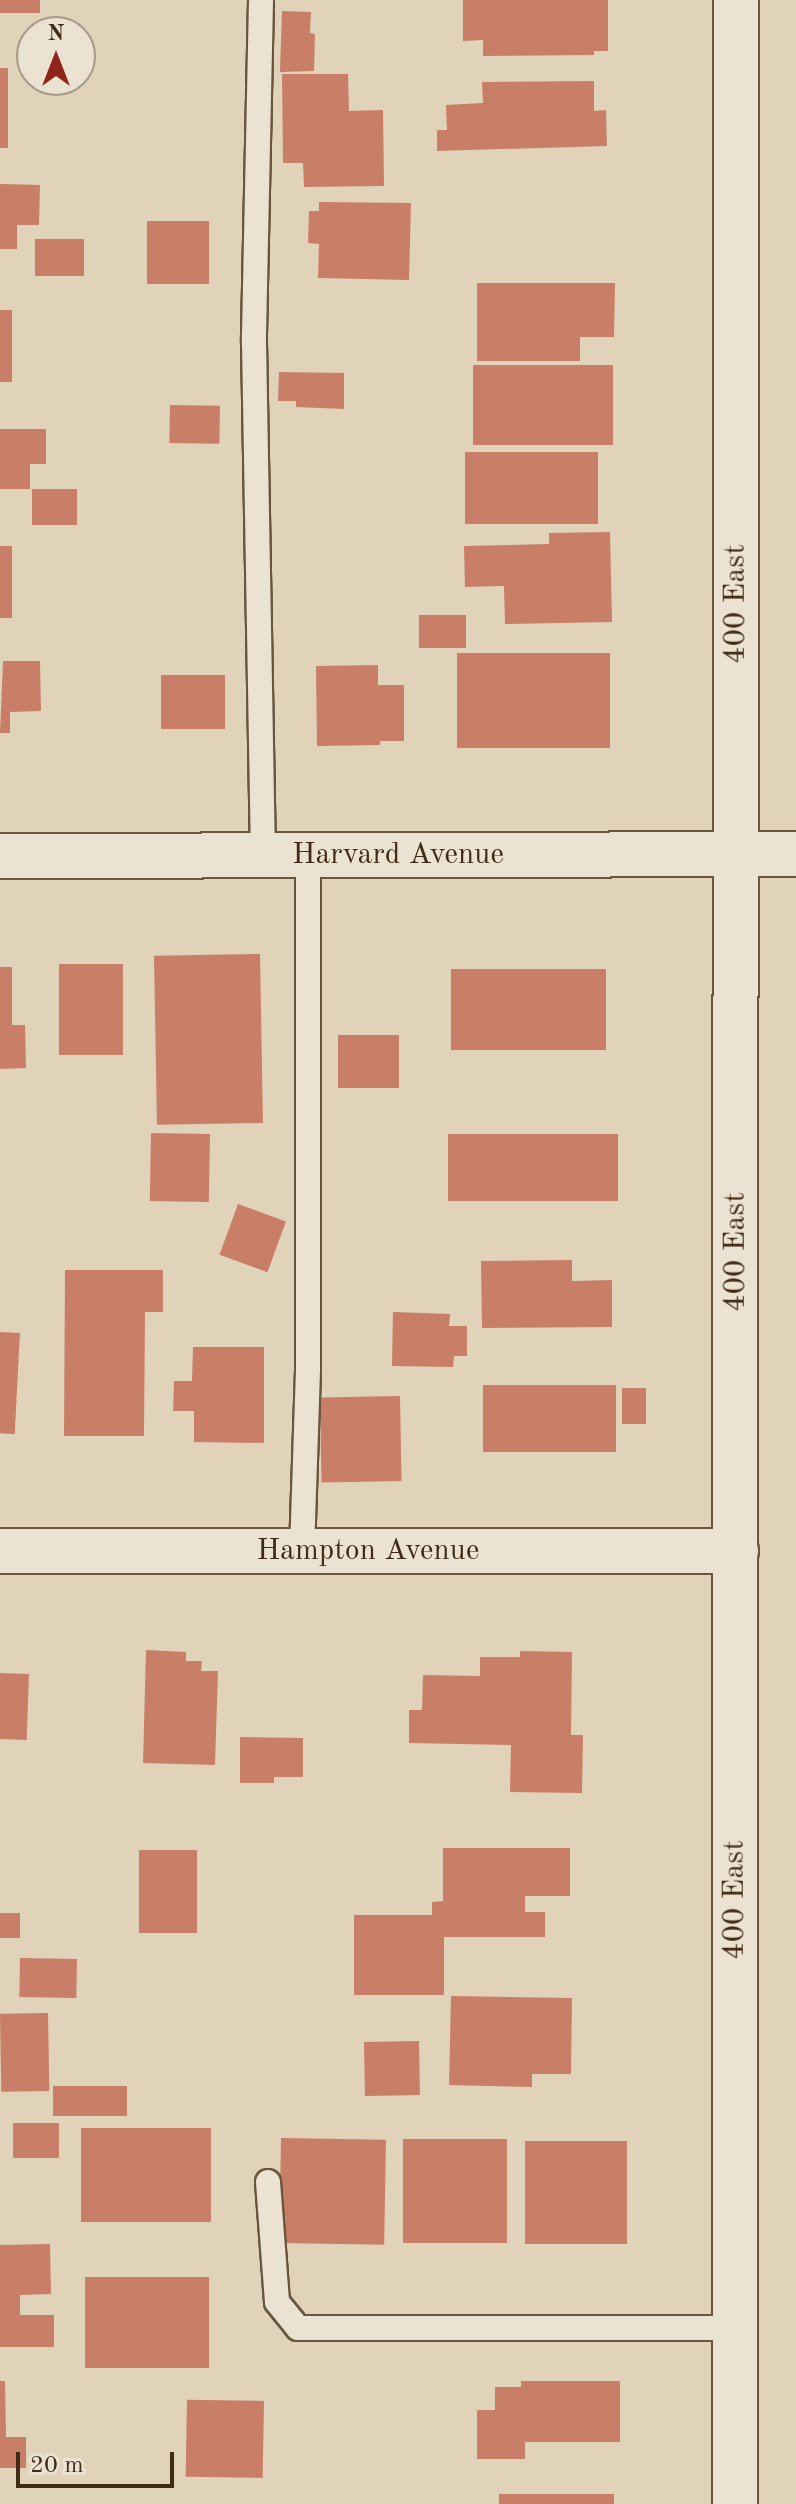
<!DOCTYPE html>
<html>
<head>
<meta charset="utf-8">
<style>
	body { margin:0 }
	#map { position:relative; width:796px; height:2504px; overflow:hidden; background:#e1d3ba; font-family:"Old Standard TT",serif }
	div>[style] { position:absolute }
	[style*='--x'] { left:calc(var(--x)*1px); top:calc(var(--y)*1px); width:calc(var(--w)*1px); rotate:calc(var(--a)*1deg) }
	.building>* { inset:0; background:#c87e67; transform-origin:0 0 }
	.roads { filter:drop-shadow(2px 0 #68563f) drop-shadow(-2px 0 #68563f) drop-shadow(0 2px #68563f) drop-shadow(0 -2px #68563f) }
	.lane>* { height:24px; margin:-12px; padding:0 12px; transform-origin:12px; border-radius:12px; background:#ece2d2 }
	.street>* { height:44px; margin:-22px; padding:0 22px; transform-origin:22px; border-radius:22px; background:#ece2d2 }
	span { translate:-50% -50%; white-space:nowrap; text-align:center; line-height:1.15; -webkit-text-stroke:6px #ece2d2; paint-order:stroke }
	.street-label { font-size:30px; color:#402c16 }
	.north { position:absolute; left:16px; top:16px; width:80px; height:80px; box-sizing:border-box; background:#ece2d2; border:2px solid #a79987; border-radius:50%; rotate:0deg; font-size:22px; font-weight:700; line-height:32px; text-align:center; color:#402c16 }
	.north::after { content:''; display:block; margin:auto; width:28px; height:36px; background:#8f2418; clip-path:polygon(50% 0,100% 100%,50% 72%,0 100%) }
	.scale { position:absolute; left:16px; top:2452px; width:158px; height:36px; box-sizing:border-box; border:4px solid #402c16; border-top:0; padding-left:10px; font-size:24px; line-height:28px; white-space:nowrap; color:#402c16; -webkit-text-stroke:6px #ece2d2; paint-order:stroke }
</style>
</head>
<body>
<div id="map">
	<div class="building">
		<i style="left:0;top:0;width:40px;height:13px"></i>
		<i style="clip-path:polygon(463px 0,608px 0,608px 51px,594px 51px,594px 55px,483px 56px,483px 40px,463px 41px)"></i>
		<i style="clip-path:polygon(282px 11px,311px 12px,310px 33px,315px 34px,314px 71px,280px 72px)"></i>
		<i style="left:0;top:68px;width:8px;height:80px"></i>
		<i style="clip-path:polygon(282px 74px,348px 74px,349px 111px,383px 110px,384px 186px,304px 187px,303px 163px,283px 163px)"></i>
		<i style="clip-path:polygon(594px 81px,594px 111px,606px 110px,607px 146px,437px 151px,437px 130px,447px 130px,446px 105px,483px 103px,482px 82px)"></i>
		<i style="clip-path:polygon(0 184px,40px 185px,39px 225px,17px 225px,17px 249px,0 249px)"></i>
		<i style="clip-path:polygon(319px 202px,411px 203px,409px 280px,318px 278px,319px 244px,308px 243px,309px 211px,319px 211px)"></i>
		<i style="left:147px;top:221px;width:62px;height:63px"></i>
		<i style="left:84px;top:239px;width:37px;height:49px;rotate:90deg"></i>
		<i style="clip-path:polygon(477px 283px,615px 283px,614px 337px,580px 337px,580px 361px,477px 361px)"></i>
		<i style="left:0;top:310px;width:12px;height:72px"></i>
		<i style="left:613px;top:365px;width:80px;height:140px;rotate:90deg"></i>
		<i style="clip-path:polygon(279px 372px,344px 373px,344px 409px,296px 407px,296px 401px,278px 401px)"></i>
		<i style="left:170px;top:405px;width:50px;height:38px;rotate:1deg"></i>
		<i style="clip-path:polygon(0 429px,46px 429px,46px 464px,30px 464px,30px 489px,0 489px)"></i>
		<i style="left:465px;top:452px;width:133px;height:72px"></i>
		<i style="left:77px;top:489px;width:36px;height:45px;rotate:90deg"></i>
		<i style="clip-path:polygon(610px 532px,612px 622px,505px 624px,504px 586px,465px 587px,464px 546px,549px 544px,549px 533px)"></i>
		<i style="left:0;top:546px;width:12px;height:72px"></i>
		<i style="left:419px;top:615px;width:47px;height:33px"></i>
		<i style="left:457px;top:653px;width:153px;height:95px"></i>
		<i style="clip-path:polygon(3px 661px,40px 661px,41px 711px,10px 712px,10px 733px,0 733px)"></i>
		<i style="clip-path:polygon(378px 665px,378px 685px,404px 685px,404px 741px,380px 741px,380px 745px,317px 746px,316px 666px)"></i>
		<i style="left:161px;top:675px;width:64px;height:54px"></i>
		<i style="left:260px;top:954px;width:169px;height:106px;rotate:89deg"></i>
		<i style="left:123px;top:964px;width:91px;height:64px;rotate:90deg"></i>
		<i style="clip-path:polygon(0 967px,12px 967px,12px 1025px,25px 1025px,26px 1068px,0 1069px)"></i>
		<i style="left:451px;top:969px;width:155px;height:81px"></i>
		<i style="left:338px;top:1035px;width:61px;height:53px"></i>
		<i style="left:151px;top:1133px;width:59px;height:68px;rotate:1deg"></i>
		<i style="left:618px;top:1134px;width:67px;height:170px;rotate:90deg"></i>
		<i style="left:238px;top:1204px;width:51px;height:54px;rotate:20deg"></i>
		<i style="clip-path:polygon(572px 1260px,572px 1281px,612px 1280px,612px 1327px,482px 1328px,481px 1261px)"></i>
		<i style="clip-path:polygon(65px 1270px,163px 1270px,163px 1312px,145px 1312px,144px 1436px,64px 1436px)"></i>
		<i style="clip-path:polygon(393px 1312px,450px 1314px,449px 1326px,467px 1326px,467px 1356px,454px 1356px,453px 1367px,392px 1366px)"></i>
		<i style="left:0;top:1332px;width:20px;height:101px;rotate:3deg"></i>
		<i style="clip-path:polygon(193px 1347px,264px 1347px,264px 1443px,194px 1442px,194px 1411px,173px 1411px,174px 1381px,192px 1381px)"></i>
		<i style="left:483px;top:1385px;width:133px;height:67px"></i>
		<i style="left:622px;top:1388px;width:24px;height:36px"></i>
		<i style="left:400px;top:1396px;width:85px;height:80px;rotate:89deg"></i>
		<i style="clip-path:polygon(146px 1650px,186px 1652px,186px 1661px,202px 1661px,201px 1671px,218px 1671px,215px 1765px,143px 1763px)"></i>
		<i style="clip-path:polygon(520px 1651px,572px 1652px,571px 1735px,583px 1735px,582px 1793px,510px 1792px,511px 1745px,409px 1743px,409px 1710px,422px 1710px,423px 1675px,480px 1676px,480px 1657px,520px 1657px)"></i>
		<i style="left:0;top:1673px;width:29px;height:66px;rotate:2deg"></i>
		<i style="clip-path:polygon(240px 1737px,303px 1738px,303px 1777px,274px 1777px,274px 1783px,240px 1783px)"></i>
		<i style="clip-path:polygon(443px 1848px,570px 1848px,570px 1896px,525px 1896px,525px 1912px,545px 1912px,545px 1937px,444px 1937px,444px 1995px,354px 1995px,354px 1915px,432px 1915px,432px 1902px,443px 1901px)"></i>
		<i style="left:139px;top:1850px;width:58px;height:83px"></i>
		<i style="left:0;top:1913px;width:20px;height:25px"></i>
		<i style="left:20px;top:1958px;width:57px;height:39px;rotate:1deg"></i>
		<i style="clip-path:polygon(451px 1996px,572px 1998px,571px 2074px,532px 2074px,532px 2087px,449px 2085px)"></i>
		<i style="left:48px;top:2013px;width:78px;height:48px;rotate:89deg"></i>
		<i style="left:419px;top:2041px;width:54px;height:55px;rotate:89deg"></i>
		<i style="left:53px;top:2086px;width:74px;height:30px"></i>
		<i style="left:13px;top:2123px;width:46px;height:35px"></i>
		<i style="left:81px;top:2128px;width:130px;height:94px"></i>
		<i style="left:281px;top:2138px;width:105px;height:105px;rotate:1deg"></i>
		<i style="left:403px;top:2139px;width:104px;height:104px"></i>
		<i style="left:525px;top:2141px;width:102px;height:103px"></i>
		<i style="clip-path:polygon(50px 2244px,51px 2294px,20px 2295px,20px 2315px,54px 2315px,54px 2347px,0 2347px,0 2245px)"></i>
		<i style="left:85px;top:2277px;width:124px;height:91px"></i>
		<i style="clip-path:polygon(0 2381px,5px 2381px,6px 2437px,26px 2437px,26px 2468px,0 2468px)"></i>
		<i style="clip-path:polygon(521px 2381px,620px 2381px,620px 2442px,525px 2442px,525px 2459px,477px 2459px,477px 2410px,495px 2410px,495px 2387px,521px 2387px)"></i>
		<i style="left:264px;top:2401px;width:77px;height:77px;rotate:91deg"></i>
		<i style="left:614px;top:2494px;width:10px;height:115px;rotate:90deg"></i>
	</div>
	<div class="roads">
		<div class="lane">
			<i style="--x:261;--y:0;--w:342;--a:91.2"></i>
			<i style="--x:254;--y:342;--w:514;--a:89"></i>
			<i style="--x:302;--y:1551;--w:181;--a:-88.1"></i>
			<i style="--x:308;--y:1370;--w:514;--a:-90"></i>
			<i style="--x:268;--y:2182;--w:120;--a:85.7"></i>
			<i style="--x:277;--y:2302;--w:33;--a:51"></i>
			<i style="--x:298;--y:2328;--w:437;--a:0"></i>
		</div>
		<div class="street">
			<i style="--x:0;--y:856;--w:796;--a:-0.14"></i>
			<i style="--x:0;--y:1551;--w:736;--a:0"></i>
			<i style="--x:735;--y:2504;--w:2504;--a:-89.98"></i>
		</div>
	</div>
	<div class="street-label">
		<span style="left:736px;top:604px;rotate:-90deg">400 East</span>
		<span style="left:398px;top:855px">Harvard Avenue</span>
		<span style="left:736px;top:1252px;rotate:-90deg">400 East</span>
		<span style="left:368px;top:1551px">Hampton Avenue</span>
		<span style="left:735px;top:1900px;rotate:-90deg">400 East</span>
	</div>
	<div class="north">N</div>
	<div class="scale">20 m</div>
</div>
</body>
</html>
